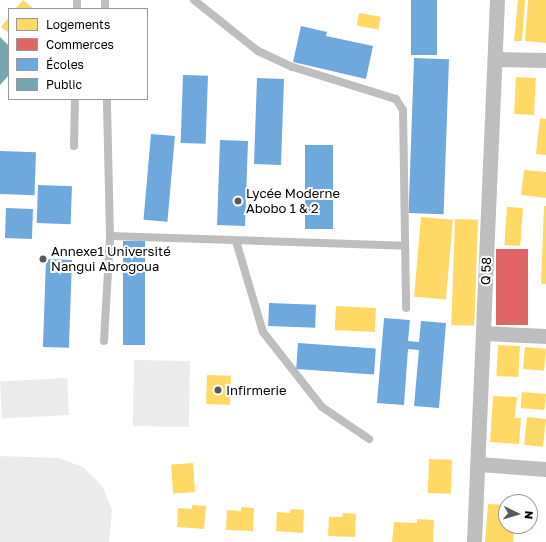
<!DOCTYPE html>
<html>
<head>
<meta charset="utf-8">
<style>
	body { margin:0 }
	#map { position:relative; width:546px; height:542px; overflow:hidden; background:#fff; font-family:"Golos Text",sans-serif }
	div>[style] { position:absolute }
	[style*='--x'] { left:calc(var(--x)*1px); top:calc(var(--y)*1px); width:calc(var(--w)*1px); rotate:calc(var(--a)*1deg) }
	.green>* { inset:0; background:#ebebeb; transform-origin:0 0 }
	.homes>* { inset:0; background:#ffd966; transform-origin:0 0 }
	.shops>* { inset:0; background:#e06666; transform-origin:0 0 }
	.schools>* { inset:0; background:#6fa8dc; transform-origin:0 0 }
	.public>* { inset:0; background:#76a5af }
	.lane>* { height:8px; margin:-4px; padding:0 4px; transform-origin:4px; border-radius:4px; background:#bebebe }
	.street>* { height:15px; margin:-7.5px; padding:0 7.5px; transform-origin:7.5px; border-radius:7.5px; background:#bebebe }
	.dots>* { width:11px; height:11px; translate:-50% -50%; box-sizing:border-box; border:2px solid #fff; border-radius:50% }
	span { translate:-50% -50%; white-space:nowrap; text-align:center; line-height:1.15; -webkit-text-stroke:4px #fff; paint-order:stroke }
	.poi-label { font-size:13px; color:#000 }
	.left { translate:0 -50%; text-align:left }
	.street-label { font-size:13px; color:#000 }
	.legend { position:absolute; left:8px; top:8px; width:140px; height:92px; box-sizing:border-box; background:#fff; border:1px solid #999; margin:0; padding:5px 7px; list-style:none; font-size:12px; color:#000 }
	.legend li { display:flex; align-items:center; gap:8px; height:20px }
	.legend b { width:20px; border:1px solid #999 }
	.north { position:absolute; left:498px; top:494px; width:40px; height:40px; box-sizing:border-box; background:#fff; border:1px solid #999; border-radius:50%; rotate:95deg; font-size:11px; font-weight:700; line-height:16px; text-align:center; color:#000 }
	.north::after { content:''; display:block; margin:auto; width:14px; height:18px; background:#595959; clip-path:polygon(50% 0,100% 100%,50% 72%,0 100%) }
</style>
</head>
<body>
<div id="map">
	<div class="green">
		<i style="left:134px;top:360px;width:56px;height:66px;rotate:1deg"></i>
		<i style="left:67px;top:378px;width:37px;height:67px;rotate:87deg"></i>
		<i style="clip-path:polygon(0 456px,59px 458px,83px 467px,102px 486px,112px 510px,109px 542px,0 542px)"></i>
	</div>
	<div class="homes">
		<i style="clip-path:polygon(23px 0,34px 9px,15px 9px)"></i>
		<i style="clip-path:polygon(518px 0,525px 0,522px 41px,514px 41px)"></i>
		<i style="clip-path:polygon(528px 0,546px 0,546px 43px,525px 41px)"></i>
		<i style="left:359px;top:13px;width:22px;height:13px;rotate:10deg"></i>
		<i style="clip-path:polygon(9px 17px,9px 33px,1px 27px)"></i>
		<i style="left:516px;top:77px;width:20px;height:37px;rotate:3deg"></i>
		<i style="clip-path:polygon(540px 118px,546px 119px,546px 155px,536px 154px)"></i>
		<i style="clip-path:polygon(524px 170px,546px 172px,546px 198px,521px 195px)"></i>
		<i style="clip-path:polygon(544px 206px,546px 206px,546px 284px,541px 284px)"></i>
		<i style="left:507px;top:207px;width:16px;height:38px;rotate:4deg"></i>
		<i style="left:421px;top:217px;width:32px;height:80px;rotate:5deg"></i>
		<i style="left:455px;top:219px;width:23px;height:106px;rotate:2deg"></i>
		<i style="left:336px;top:306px;width:40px;height:24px;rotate:3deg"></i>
		<i style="left:498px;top:345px;width:22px;height:31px;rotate:3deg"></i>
		<i style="left:525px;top:347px;width:21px;height:22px;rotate:5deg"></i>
		<i style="left:207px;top:375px;width:24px;height:29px;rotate:2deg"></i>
		<i style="left:522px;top:392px;width:24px;height:16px;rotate:5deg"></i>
		<i style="clip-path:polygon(493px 396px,517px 397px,515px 418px,521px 418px,519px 444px,490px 442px)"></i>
		<i style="left:527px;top:417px;width:19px;height:28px;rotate:6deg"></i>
		<i style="left:429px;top:459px;width:23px;height:34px;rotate:2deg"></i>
		<i style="left:193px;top:463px;width:29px;height:22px;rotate:86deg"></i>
		<i style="clip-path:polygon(488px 504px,506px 505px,506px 526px,514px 526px,513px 542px,485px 542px)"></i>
		<i style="clip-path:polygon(192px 505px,206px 506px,204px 529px,177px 527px,178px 508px,192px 509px)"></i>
		<i style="clip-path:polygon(241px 507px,254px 508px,253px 531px,226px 530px,227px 510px,241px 511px)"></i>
		<i style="clip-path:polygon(530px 507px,535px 507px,533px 529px,516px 527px,530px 526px)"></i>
		<i style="clip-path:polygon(291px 509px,304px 510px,303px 533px,276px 531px,277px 512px,290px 513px)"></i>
		<i style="clip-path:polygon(343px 513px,356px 514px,355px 537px,328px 536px,329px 517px,342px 517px)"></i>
		<i style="clip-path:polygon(417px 519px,434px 520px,433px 542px,392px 542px,394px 522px,417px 523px)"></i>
	</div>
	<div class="shops">
		<i style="left:496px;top:249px;width:32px;height:76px"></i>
	</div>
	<div class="schools">
		<i style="left:411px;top:0;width:26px;height:55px"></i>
		<i style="clip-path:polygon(301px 26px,327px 32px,326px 36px,373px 46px,366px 79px,293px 62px)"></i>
		<i style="left:414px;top:58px;width:35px;height:155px;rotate:2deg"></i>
		<i style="left:183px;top:75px;width:25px;height:68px;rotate:2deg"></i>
		<i style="left:257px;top:78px;width:27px;height:86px;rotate:2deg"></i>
		<i style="left:151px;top:134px;width:24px;height:86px;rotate:5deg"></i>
		<i style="left:220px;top:140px;width:28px;height:85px;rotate:2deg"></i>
		<i style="left:305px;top:145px;width:28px;height:84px"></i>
		<i style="left:0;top:151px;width:36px;height:43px;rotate:2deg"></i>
		<i style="left:38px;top:185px;width:34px;height:38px;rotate:2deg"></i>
		<i style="left:6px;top:208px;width:27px;height:30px;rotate:2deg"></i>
		<i style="left:123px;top:241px;width:22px;height:104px"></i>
		<i style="left:46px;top:259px;width:26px;height:88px;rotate:2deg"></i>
		<i style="left:269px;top:303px;width:47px;height:23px;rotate:2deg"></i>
		<i style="clip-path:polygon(384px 318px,410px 320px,408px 341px,419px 342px,421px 321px,446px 323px,439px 408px,414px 406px,419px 350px,408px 349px,404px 405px,377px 403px)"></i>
		<i style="left:298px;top:343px;width:78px;height:26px;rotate:4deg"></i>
	</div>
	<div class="public">
		<i style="clip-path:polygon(0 37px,9px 46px,9px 75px,0 85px)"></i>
	</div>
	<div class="lane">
		<i style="--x:105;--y:0;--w:9;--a:90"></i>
		<i style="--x:194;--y:0;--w:82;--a:38.6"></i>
		<i style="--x:258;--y:51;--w:38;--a:25"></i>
		<i style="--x:293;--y:67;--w:108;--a:17.3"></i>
		<i style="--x:396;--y:99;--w:13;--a:58"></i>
		<i style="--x:403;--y:110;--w:198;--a:89.1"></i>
		<i style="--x:77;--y:9;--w:9;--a:-90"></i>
		<i style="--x:74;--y:146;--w:47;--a:-88.8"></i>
		<i style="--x:110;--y:236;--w:295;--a:1.9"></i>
		<i style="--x:236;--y:241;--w:95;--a:73.5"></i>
		<i style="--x:263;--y:332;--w:95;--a:51.8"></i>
		<i style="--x:322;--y:407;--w:57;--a:34.2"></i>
		<i style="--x:104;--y:341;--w:105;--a:-86.7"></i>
		<i style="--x:110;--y:236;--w:137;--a:-91.3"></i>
	</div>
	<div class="street">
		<i style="--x:495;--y:59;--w:51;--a:1.1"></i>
		<i style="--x:484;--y:333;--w:62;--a:2.8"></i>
		<i style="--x:478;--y:464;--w:68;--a:4.2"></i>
		<i style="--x:474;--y:542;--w:542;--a:-87.57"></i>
	</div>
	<div class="dots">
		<i style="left:238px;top:201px;background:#595959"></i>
		<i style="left:43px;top:259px;background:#595959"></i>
		<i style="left:218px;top:390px;background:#595959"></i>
	</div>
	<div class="poi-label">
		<span class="left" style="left:246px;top:201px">Lycée Moderne<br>Abobo 1 &amp; 2</span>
		<span class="left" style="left:51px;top:259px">Annexe1 Université<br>Nangui Abrogoua</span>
		<span class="left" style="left:226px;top:390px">Infirmerie</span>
	</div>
	<div class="street-label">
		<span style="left:486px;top:271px;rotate:-88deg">Q 58</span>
	</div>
	<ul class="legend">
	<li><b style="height:11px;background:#ffd966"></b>Logements</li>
	<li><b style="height:11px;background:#e06666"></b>Commerces</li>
	<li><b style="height:11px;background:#6fa8dc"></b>Écoles</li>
	<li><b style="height:11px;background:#76a5af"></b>Public</li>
	</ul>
	<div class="north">N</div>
</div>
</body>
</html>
